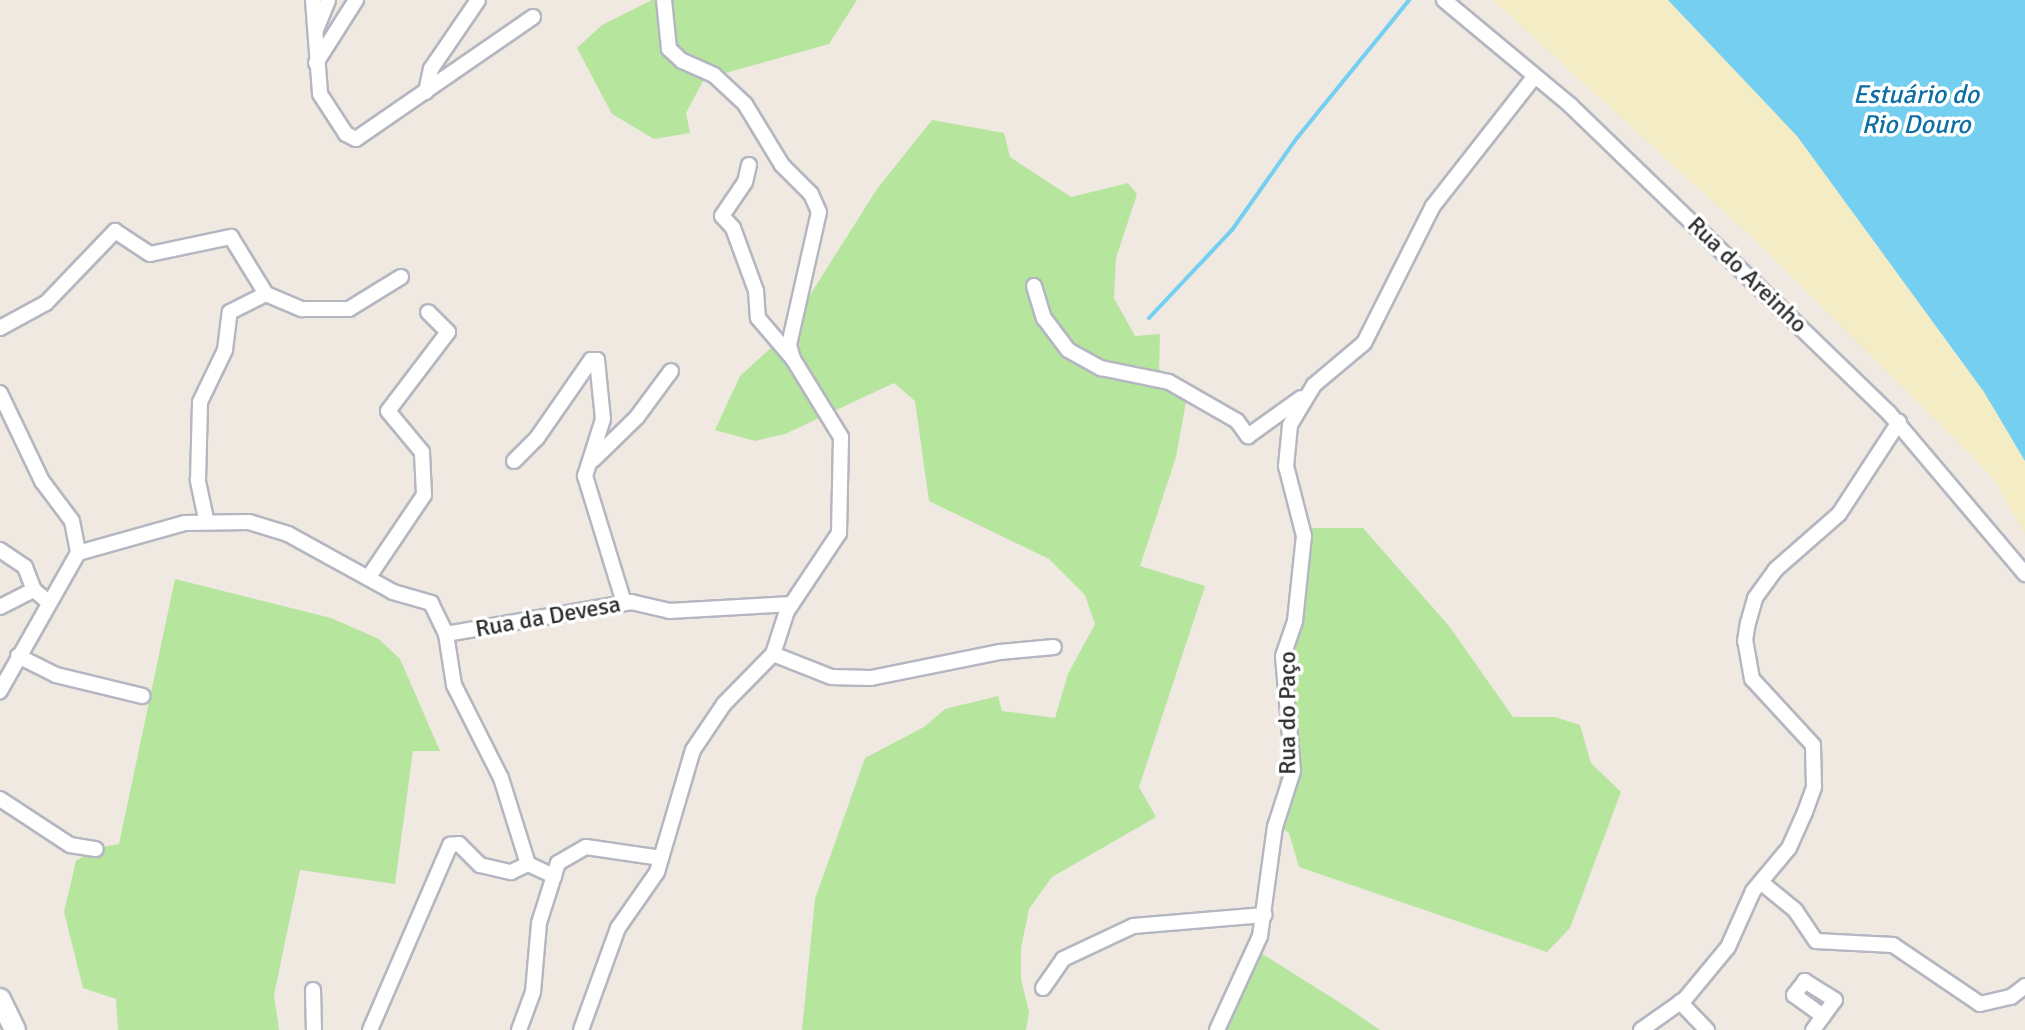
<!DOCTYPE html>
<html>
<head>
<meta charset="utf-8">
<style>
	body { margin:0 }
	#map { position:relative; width:2025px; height:1030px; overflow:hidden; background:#efe9e1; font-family:Signika,sans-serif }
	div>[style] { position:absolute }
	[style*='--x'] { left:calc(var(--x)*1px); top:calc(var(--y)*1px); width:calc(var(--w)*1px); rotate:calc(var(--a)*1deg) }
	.green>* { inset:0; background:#b6e59e }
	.sand>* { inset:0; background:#f3ecc5 }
	.water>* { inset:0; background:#75cff0 }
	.stream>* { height:4px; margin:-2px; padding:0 2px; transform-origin:2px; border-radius:2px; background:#75cff0 }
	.roads { filter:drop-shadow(2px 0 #b4b7c1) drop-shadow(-2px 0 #b4b7c1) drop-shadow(0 2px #b4b7c1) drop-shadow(0 -2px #b4b7c1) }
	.street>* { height:14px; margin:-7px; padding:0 7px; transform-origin:7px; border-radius:7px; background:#fff }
	.secondary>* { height:20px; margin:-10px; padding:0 10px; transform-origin:10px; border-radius:10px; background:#fff }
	span { translate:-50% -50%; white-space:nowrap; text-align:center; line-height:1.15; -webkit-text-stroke:7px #fff; paint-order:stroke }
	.street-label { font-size:24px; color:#2e2e2e }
	.water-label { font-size:26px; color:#0d6fa3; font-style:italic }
</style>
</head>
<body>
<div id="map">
	<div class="green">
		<i style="clip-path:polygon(652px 0,857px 0,829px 44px,704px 79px,686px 113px,690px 133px,654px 139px,612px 114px,577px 48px,602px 25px)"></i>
		<i style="clip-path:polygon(932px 120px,1004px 133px,1010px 157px,1071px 197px,1128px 183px,1137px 194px,1116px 258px,1114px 298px,1135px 336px,1160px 334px,1159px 369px,1187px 396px,1176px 457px,1140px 566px,1205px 586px,1139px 787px,1156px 817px,1052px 877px,1029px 909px,1021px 948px,1021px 979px,1029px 1012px,1026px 1030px,802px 1030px,815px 899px,865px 758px,924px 727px,945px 709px,998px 696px,1002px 711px,1055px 718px,1068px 674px,1095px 624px,1085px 595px,1049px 559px,929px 501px,915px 401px,894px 383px,785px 434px,755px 441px,715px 430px,740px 376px,784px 336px,877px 189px)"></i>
		<i style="clip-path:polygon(1311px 528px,1363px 528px,1449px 626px,1513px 717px,1555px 717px,1580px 725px,1591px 763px,1621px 792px,1570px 928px,1547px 952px,1299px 867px,1289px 833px,1274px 824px)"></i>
		<i style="clip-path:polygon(175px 579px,331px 618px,379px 639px,400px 659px,440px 751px,413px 751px,395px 884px,300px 870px,274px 995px,279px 1030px,118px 1030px,116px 999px,83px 988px,64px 912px,76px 861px,97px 848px,119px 844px)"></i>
		<i style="clip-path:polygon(1256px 950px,1342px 1004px,1380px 1030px,1214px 1030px)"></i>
	</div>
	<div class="sand">
		<i style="clip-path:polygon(1493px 0,1668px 0,1797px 136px,1984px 392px,2025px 461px,2025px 535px,1994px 480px,1974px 458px,1758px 243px)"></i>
	</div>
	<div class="water">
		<i style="clip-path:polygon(1668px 0,2025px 0,2025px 461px,1984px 392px,1797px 136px)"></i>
	</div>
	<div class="stream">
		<i style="--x:1149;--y:318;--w:121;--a:-46.7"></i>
		<i style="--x:1232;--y:230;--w:113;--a:-54.8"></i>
		<i style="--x:1297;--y:138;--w:178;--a:-50.9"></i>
	</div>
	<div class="roads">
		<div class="street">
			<i style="--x:313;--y:0;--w:94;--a:85.7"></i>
			<i style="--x:320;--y:94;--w:48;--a:57"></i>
			<i style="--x:346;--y:134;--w:11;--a:27"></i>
			<i style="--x:356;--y:139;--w:215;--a:-34.6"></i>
			<i style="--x:1444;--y:0;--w:164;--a:39.8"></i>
			<i style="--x:1570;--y:105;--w:443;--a:44"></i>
			<i style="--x:1889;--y:413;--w:211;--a:49.8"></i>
			<i style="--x:316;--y:30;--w:32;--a:-68"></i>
			<i style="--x:316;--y:63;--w:75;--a:-57.6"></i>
			<i style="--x:426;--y:92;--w:24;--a:-78"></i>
			<i style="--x:431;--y:69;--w:83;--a:-55.7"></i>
			<i style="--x:749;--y:165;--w:17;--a:103"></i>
			<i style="--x:745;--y:182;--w:41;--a:124.1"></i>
			<i style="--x:722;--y:216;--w:16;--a:47"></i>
			<i style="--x:733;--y:228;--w:67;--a:69.9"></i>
			<i style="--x:756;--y:291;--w:27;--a:86"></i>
			<i style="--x:758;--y:318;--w:54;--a:49.5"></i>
			<i style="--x:1034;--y:286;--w:34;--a:73"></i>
			<i style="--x:1044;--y:318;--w:40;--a:53"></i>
			<i style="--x:1068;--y:350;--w:38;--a:29"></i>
			<i style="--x:1101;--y:368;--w:69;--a:11.6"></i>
			<i style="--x:1169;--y:382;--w:78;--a:29.8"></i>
			<i style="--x:1237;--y:421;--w:19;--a:54"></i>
			<i style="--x:1248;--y:436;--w:65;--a:-35.6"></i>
			<i style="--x:0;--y:328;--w:52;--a:-28.5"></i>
			<i style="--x:46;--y:303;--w:100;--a:-46.2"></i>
			<i style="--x:115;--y:231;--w:42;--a:33.3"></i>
			<i style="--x:150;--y:254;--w:83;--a:-11.9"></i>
			<i style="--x:231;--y:237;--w:67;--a:58.4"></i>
			<i style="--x:266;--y:294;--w:39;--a:23"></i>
			<i style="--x:302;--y:309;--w:47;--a:0"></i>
			<i style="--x:349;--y:309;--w:61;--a:-31.6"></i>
			<i style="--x:0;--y:393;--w:98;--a:64.5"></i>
			<i style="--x:42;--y:481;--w:50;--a:53.1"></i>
			<i style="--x:72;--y:521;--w:33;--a:79"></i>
			<i style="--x:78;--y:553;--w:159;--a:119.5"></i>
			<i style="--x:593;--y:460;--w:62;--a:-44.3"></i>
			<i style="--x:637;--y:417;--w:57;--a:-53.5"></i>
			<i style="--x:514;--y:461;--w:33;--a:-45"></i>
			<i style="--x:537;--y:438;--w:95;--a:-55.3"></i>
			<i style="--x:591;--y:360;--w:6;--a:0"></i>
			<i style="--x:597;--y:360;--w:59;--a:84.2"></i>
			<i style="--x:603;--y:419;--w:60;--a:107.5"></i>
			<i style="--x:585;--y:476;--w:133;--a:72.9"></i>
			<i style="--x:206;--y:519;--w:40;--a:-102"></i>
			<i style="--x:198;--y:480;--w:78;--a:-88.5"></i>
			<i style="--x:200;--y:402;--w:58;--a:-64.3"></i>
			<i style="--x:225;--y:350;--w:38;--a:-83"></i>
			<i style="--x:230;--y:312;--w:40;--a:-26.6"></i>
			<i style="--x:0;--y:550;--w:30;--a:34"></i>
			<i style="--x:25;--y:567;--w:25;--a:69"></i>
			<i style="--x:34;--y:590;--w:17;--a:40"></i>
			<i style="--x:78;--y:553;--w:111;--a:-15.7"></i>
			<i style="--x:185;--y:523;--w:64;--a:-0.9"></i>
			<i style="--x:249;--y:522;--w:41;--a:17.1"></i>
			<i style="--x:288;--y:534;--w:120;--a:28.9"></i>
			<i style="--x:393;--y:592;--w:40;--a:16"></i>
			<i style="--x:431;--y:603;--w:34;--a:64"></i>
			<i style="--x:446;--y:634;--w:52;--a:81.1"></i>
			<i style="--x:454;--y:685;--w:104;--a:63.2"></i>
			<i style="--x:501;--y:778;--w:90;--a:72.6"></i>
			<i style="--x:528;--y:864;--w:29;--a:25"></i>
			<i style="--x:368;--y:578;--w:100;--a:-56"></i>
			<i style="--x:424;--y:495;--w:43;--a:-92.7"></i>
			<i style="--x:422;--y:452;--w:53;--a:-129.7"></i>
			<i style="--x:388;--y:411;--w:99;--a:-52.8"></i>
			<i style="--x:448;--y:332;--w:28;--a:-135"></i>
			<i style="--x:0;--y:607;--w:38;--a:-27"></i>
			<i style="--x:446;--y:634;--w:188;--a:-9.8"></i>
			<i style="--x:631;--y:602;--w:39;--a:13"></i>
			<i style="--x:669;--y:611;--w:123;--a:-3.3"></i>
			<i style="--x:773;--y:654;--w:62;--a:21.6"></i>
			<i style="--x:831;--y:677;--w:40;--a:1.4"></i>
			<i style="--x:871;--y:678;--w:132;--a:-11.4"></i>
			<i style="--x:1000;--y:652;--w:54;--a:-5.3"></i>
			<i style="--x:18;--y:656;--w:42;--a:26.6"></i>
			<i style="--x:56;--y:675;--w:89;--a:13.6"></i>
			<i style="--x:0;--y:799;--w:84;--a:33.3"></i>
			<i style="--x:70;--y:845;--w:26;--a:9"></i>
			<i style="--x:1762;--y:883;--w:43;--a:39.3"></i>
			<i style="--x:1795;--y:910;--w:37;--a:56"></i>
			<i style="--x:1816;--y:941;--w:77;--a:3"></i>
			<i style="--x:1893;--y:945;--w:105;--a:34.1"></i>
			<i style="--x:1980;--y:1004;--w:32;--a:-13"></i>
			<i style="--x:2011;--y:997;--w:18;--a:-38"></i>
			<i style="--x:1043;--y:988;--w:35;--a:-55"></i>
			<i style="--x:1063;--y:959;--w:77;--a:-25.2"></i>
			<i style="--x:1133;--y:926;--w:132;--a:-4.8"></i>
			<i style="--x:313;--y:990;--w:40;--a:88.6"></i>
			<i style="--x:1680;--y:1002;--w:39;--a:46"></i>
			<i style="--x:370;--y:1030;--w:202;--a:-66.6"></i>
			<i style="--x:450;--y:845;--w:9;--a:-6"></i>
			<i style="--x:459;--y:844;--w:30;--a:45"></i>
			<i style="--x:480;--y:865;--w:32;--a:13"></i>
			<i style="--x:511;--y:872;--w:19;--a:-25"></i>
			<i style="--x:519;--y:1030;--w:40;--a:-69.8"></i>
			<i style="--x:533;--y:992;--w:69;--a:-85"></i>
			<i style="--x:539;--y:923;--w:63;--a:-72.4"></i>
			<i style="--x:558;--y:863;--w:32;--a:-30"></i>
			<i style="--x:586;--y:847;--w:76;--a:8.3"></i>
			<i style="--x:581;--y:1030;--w:109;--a:-70.1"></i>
			<i style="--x:618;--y:928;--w:68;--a:-55.1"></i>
			<i style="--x:657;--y:872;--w:127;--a:-73.6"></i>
			<i style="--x:693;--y:750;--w:55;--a:-56"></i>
			<i style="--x:724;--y:704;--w:70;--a:-45.6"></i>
			<i style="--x:773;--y:654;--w:45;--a:-72"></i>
			<i style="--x:787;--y:611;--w:94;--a:-56.3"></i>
			<i style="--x:839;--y:533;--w:96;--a:-88.8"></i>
			<i style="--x:841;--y:437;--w:92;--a:-121.6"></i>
			<i style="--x:793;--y:359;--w:15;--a:-106"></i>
			<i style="--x:789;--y:345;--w:136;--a:-77.3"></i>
			<i style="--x:819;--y:212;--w:20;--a:-114"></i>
			<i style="--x:811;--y:194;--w:41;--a:-135"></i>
			<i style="--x:782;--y:165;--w:71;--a:-121.2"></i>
			<i style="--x:745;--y:104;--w:42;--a:-136.9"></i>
			<i style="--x:714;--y:75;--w:35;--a:-156"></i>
			<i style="--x:682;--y:61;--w:18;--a:-137"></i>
			<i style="--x:669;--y:49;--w:49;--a:-95.8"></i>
			<i style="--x:1217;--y:1030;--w:103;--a:-65.4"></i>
			<i style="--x:1260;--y:936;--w:110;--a:-82.2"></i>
			<i style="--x:1275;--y:827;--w:59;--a:-72.2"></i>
			<i style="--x:1293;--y:771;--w:115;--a:-95"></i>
			<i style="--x:1283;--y:656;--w:37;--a:-71"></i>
			<i style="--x:1295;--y:621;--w:85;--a:-84"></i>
			<i style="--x:1304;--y:536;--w:72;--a:-104.4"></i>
			<i style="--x:1286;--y:466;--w:41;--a:-84.4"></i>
			<i style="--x:1290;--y:425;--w:47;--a:-59"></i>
			<i style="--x:1314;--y:385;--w:65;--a:-40"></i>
			<i style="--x:1364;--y:343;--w:153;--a:-63.3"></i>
			<i style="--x:1433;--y:206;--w:165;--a:-51.9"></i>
			<i style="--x:1641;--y:1030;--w:54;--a:-35.2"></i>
			<i style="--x:1685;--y:999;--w:67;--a:-50.4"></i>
			<i style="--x:1728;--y:947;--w:61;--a:-65.9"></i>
			<i style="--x:1753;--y:891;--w:56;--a:-50.1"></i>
			<i style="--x:1789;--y:848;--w:39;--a:-66"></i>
			<i style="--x:1805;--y:812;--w:27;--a:-70"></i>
			<i style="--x:1814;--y:787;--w:42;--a:-91.4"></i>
			<i style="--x:1813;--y:745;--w:90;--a:-132.7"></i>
			<i style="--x:1752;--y:679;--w:39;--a:-100"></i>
			<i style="--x:1745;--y:641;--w:18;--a:-81"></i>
			<i style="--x:1748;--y:623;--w:26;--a:-74"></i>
			<i style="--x:1755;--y:598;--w:34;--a:-54"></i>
			<i style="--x:1775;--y:570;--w:85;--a:-41.2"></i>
			<i style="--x:1839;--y:514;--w:110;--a:-56.9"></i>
			<i style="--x:1813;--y:1030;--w:37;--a:-54"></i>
			<i style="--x:1835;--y:1000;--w:36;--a:-148"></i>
			<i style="--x:1805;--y:981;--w:18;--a:128"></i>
			<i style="--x:1794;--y:995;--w:36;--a:36"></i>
		</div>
		<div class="secondary">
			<i style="--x:0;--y:999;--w:34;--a:64"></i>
		</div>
	</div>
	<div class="street-label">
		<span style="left:1747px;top:275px;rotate:44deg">Rua do Areinho</span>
		<span style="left:548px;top:617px;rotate:-10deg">Rua da Devesa</span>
		<span style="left:1288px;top:713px;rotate:-90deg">Rua do Paço</span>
	</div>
	<div class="water-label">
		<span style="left:1916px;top:111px">Estuário do<br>Rio Douro</span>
	</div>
</div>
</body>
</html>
